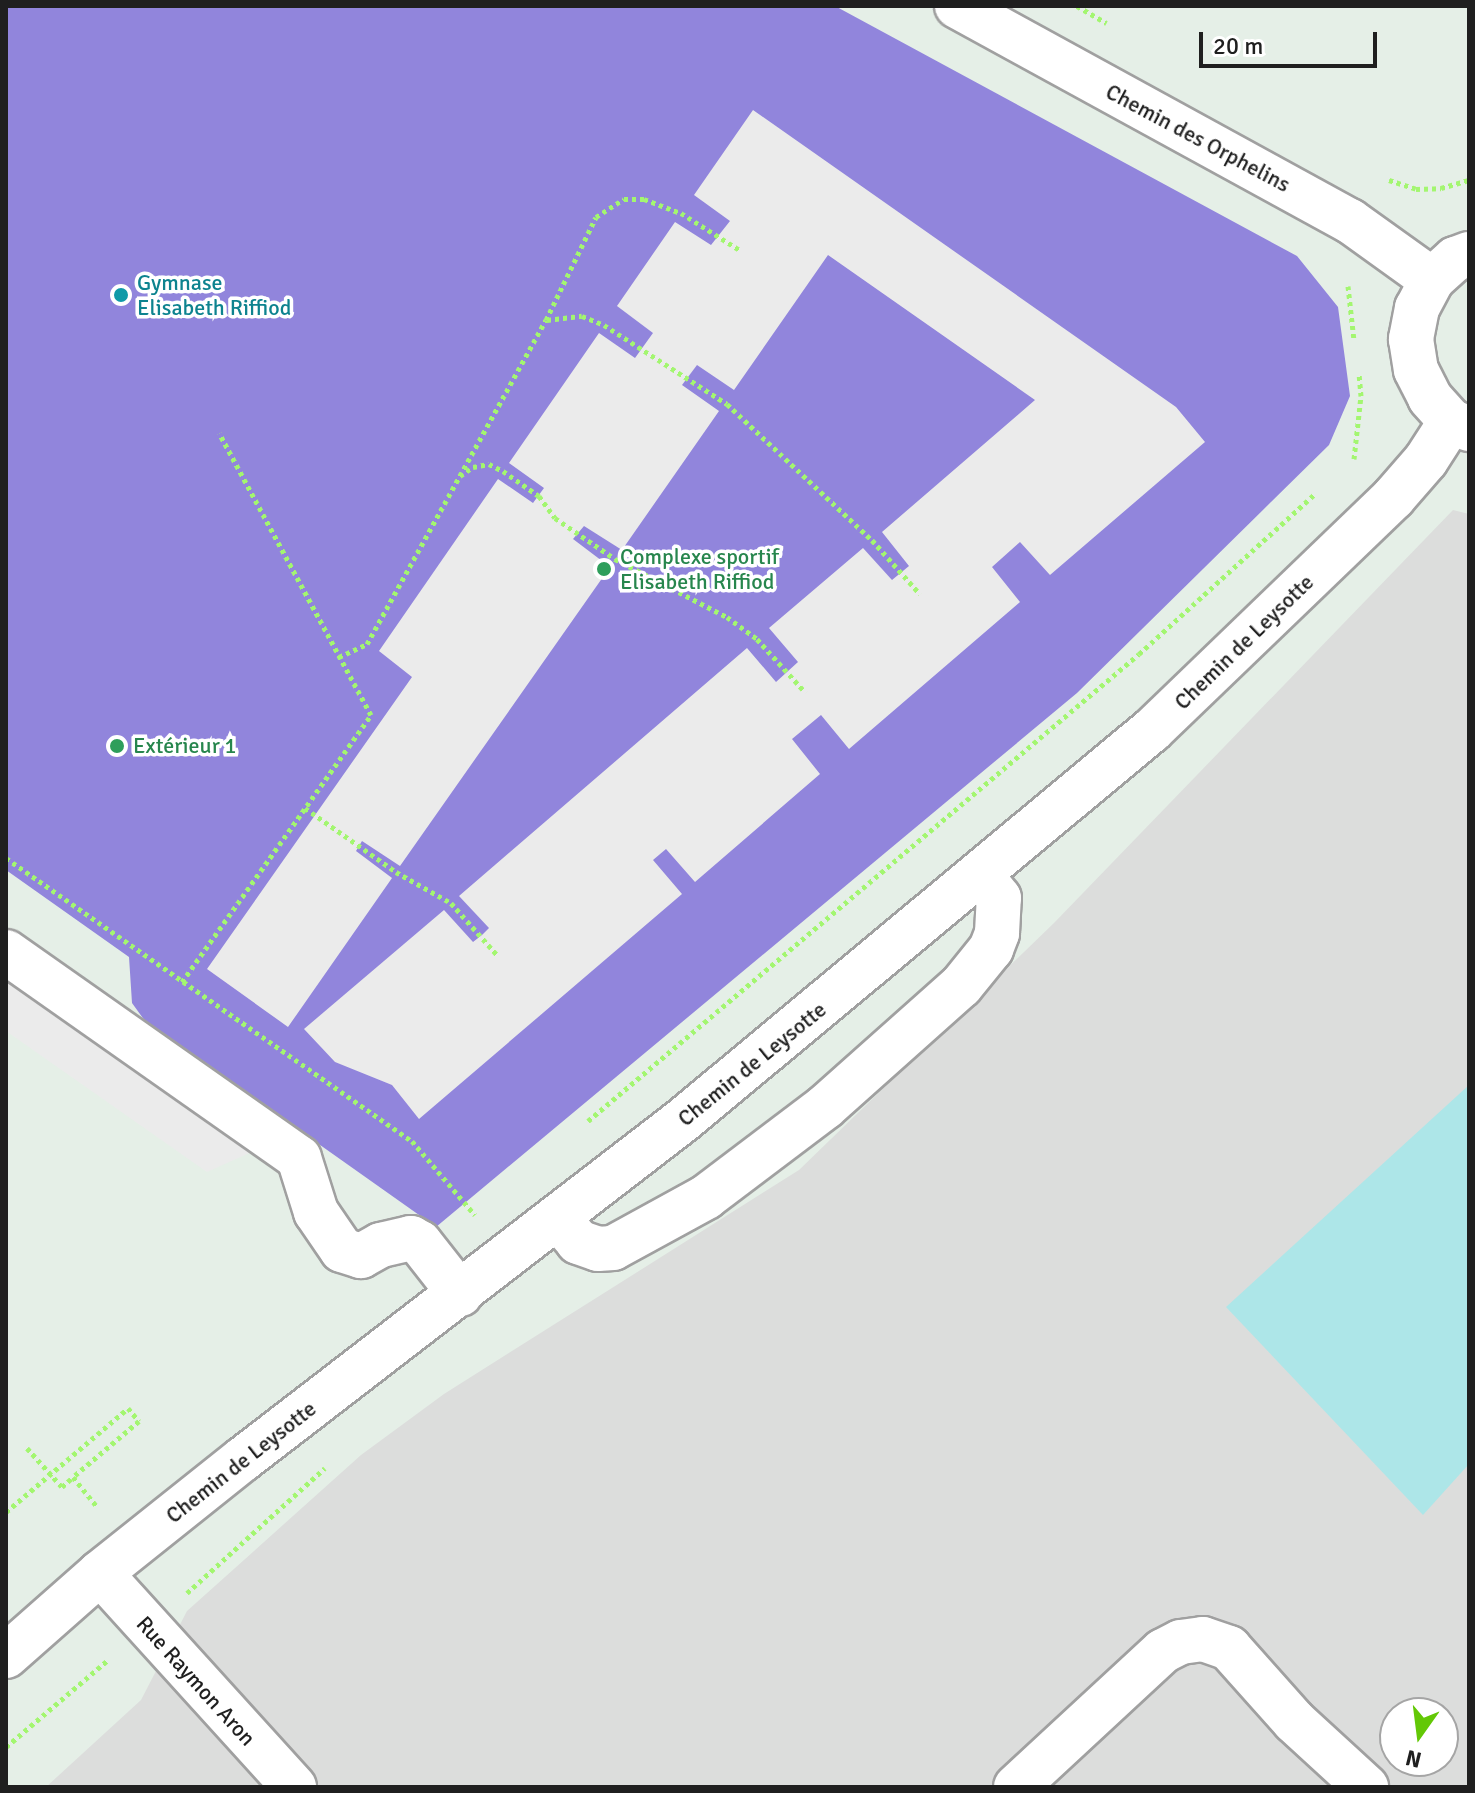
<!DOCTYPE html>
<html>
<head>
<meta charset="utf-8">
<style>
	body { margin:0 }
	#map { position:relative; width:1475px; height:1793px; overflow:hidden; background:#e5efe7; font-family:Signika,sans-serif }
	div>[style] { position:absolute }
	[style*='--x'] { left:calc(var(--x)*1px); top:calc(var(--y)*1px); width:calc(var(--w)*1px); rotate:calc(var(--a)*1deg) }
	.residential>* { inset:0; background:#dcdddc }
	.grass>* { inset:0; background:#ade6e8 }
	.pitch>* { inset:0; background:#9185dc }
	.parking>* { inset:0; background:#ebebeb }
	.path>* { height:5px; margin-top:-2.5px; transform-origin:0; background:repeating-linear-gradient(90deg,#a3f670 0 4px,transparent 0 8px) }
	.roads { filter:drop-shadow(2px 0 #a0a0a0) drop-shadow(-2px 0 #a0a0a0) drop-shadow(0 2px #a0a0a0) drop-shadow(0 -2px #a0a0a0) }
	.minor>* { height:44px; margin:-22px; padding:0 22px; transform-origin:22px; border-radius:22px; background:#fff }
	.dots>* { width:22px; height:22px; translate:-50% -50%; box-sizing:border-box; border:4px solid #fff; border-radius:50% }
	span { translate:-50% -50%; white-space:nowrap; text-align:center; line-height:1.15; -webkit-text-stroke:7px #fff; paint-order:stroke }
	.street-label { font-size:22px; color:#1f1f1f }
	.culture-label { font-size:22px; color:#0d838f }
	.left { translate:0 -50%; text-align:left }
	.leisure-label { font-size:22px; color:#27864d }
	.frame { position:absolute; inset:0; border:8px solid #1f1f1f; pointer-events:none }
	.north { position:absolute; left:1379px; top:1697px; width:80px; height:80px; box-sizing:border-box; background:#fff; border:2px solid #a5a5a5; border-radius:50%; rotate:194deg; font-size:22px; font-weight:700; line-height:32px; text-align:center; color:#1f1f1f }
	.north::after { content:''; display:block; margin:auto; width:28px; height:36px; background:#63c806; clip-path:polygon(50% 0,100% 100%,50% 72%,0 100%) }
	.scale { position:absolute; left:1199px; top:32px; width:178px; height:36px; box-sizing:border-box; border:4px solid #1f1f1f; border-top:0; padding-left:10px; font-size:24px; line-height:28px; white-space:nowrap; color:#1f1f1f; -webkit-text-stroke:6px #fff; paint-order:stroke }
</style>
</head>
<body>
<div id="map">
	<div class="residential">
		<i style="clip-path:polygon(evenodd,1453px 510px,1469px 514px,1469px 1787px,46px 1787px,141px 1700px,187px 1611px,361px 1455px,444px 1394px,799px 1170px,1054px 923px,1453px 510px,1395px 1713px,1443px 1713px,1443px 1761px,1395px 1761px,1395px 1713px)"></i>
	</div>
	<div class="grass">
		<i style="clip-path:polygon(1469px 1085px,1469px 1464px,1423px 1515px,1226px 1307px)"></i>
	</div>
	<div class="pitch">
		<i style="clip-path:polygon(6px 6px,835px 6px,1297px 256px,1338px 307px,1350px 396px,1329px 445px,1077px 693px,436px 1227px,145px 1021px,132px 1003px,129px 957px,6px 870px)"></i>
	</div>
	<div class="parking">
		<i style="clip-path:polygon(753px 110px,1176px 407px,1205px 442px,1050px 575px,1020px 542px,992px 567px,1020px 602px,849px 749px,821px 715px,792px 739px,820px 774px,695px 882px,666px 849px,653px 860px,682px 894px,419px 1119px,392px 1085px,335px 1062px,304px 1029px,444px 910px,473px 942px,482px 935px,489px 928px,459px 896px,747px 648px,776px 682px,798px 662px,769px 628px,863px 548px,892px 580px,909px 566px,882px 532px,1035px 400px,828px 255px,734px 390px,697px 365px,682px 385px,719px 411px,622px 550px,584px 526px,573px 539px,610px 567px,400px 866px,362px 841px,356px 851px,392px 878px,288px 1027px,207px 969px,412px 677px,379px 651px,498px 479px,533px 503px,544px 488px,509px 463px,599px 333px,635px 358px,653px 333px,617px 306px,675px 222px,711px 245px,730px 221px,694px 195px)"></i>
		<i style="clip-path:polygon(6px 952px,256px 1150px,207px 1172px,6px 1031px)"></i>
	</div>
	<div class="path">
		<i style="--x:1077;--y:6;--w:34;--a:30"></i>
		<i style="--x:1389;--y:180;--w:28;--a:18"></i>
		<i style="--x:1416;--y:189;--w:25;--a:-2"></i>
		<i style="--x:1441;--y:188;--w:29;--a:-16"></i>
		<i style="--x:1348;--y:286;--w:54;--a:83.7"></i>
		<i style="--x:547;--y:320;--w:35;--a:-7"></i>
		<i style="--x:582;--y:316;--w:24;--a:22"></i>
		<i style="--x:604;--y:325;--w:146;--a:32.7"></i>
		<i style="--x:727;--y:404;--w:199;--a:43.2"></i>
		<i style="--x:872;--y:540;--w:72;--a:48.4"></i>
		<i style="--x:1354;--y:459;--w:63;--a:-83.7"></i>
		<i style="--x:1361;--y:396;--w:22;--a:-95"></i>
		<i style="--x:460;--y:476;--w:16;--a:-35"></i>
		<i style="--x:473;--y:467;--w:16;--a:-11"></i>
		<i style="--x:489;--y:464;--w:16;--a:27"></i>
		<i style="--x:503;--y:471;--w:44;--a:34.8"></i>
		<i style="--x:539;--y:496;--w:27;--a:54"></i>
		<i style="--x:555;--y:518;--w:73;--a:34.3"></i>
		<i style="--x:615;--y:559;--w:126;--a:27.4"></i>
		<i style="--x:727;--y:617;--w:37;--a:36"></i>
		<i style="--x:757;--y:639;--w:72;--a:47.8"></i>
		<i style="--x:339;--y:657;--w:31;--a:-25"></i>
		<i style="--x:367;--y:644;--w:370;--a:-61.1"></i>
		<i style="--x:546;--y:320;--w:114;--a:-64.1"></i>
		<i style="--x:596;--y:217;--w:33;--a:-33"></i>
		<i style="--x:624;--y:199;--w:20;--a:0"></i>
		<i style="--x:644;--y:199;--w:40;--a:21"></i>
		<i style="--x:681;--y:213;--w:71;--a:32.3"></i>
		<i style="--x:305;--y:808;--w:111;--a:35.1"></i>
		<i style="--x:396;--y:872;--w:63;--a:29.4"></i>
		<i style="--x:451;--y:903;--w:71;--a:48.4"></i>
		<i style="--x:6;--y:858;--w:495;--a:34.9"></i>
		<i style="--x:412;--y:1141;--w:97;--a:49.6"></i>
		<i style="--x:182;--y:982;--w:327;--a:-54.7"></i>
		<i style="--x:371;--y:715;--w:320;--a:-118.3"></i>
		<i style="--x:588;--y:1121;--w:722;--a:-40.28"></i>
		<i style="--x:1139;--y:654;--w:236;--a:-42.3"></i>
		<i style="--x:27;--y:1448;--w:52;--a:48.1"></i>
		<i style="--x:62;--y:1487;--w:15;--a:-42"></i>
		<i style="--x:6;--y:1512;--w:160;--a:-40.4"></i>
		<i style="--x:128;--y:1408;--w:17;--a:50"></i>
		<i style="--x:139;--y:1421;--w:87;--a:139.7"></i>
		<i style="--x:73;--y:1477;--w:38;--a:51"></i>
		<i style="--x:187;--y:1593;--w:186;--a:-42.2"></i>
		<i style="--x:6;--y:1747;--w:135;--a:-40.5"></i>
	</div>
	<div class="roads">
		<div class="minor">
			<i style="--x:957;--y:6;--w:448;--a:28.7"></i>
			<i style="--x:1350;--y:221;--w:101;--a:35.7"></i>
			<i style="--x:1469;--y:254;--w:15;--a:160"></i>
			<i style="--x:1455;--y:259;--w:31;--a:138"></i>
			<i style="--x:1432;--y:280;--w:32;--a:118"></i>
			<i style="--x:1417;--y:308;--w:32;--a:101"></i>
			<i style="--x:1411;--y:339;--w:31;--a:81"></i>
			<i style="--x:1416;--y:370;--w:31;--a:63"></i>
			<i style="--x:1430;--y:398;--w:31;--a:48"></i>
			<i style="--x:1451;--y:421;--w:20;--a:24"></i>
			<i style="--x:6;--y:952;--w:358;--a:35.1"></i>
			<i style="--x:299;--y:1158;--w:57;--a:72.5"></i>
			<i style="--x:316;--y:1212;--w:46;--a:55.6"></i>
			<i style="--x:342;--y:1250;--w:20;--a:18"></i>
			<i style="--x:361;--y:1256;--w:23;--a:-29"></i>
			<i style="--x:381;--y:1245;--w:31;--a:-13"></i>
			<i style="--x:411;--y:1238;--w:10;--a:29"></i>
			<i style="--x:420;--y:1243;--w:65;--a:51.9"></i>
			<i style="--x:559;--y:1219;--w:30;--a:50"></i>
			<i style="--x:578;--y:1242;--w:21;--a:19"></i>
			<i style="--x:598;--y:1249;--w:15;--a:-4"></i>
			<i style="--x:613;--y:1248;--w:106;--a:-28.7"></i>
			<i style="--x:706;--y:1197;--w:149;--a:-37.1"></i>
			<i style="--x:825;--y:1107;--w:182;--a:-41.7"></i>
			<i style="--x:961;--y:986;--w:48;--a:-51"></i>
			<i style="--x:991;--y:949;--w:17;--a:-69"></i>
			<i style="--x:997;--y:933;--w:35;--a:-87"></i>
			<i style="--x:999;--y:898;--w:28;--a:-129"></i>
			<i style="--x:100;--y:1573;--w:289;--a:47.8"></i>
			<i style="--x:6;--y:1656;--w:125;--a:-41.4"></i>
			<i style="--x:100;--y:1573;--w:183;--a:-38.6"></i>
			<i style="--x:243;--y:1459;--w:555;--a:-37.61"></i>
			<i style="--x:683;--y:1120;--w:610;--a:-39.75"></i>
			<i style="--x:1152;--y:730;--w:335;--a:-43.9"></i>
			<i style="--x:1393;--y:498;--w:50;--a:-49"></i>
			<i style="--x:1426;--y:460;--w:46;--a:-57.3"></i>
			<i style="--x:1016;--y:1787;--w:200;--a:-42.8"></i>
			<i style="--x:1163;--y:1651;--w:20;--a:-27"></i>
			<i style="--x:1181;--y:1642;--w:22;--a:-8"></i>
			<i style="--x:1203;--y:1639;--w:28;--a:19"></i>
			<i style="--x:1229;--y:1648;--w:98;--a:48.3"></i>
			<i style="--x:1294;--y:1721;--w:98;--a:42.5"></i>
		</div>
	</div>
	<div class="dots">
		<i style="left:121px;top:295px;background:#0f9aa8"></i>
		<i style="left:604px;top:569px;background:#2e9e5b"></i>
		<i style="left:117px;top:746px;background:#2e9e5b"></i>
	</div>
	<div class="street-label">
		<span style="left:1198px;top:138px;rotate:28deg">Chemin des Orphelins</span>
		<span style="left:1244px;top:642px;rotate:-44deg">Chemin de Leysotte</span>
		<span style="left:752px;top:1064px;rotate:-39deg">Chemin de Leysotte</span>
		<span style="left:241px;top:1462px;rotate:-38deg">Chemin de Leysotte</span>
		<span style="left:196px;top:1681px;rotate:48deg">Rue Raymon Aron</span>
	</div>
	<div class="culture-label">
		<span class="left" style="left:137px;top:295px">Gymnase<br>Elisabeth Riffiod</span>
	</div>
	<div class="leisure-label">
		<span class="left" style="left:620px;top:569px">Complexe sportif<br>Elisabeth Riffiod</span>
		<span class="left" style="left:133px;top:746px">Extérieur 1</span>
	</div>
	<div class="frame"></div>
	<div class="north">N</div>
	<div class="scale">20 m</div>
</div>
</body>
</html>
